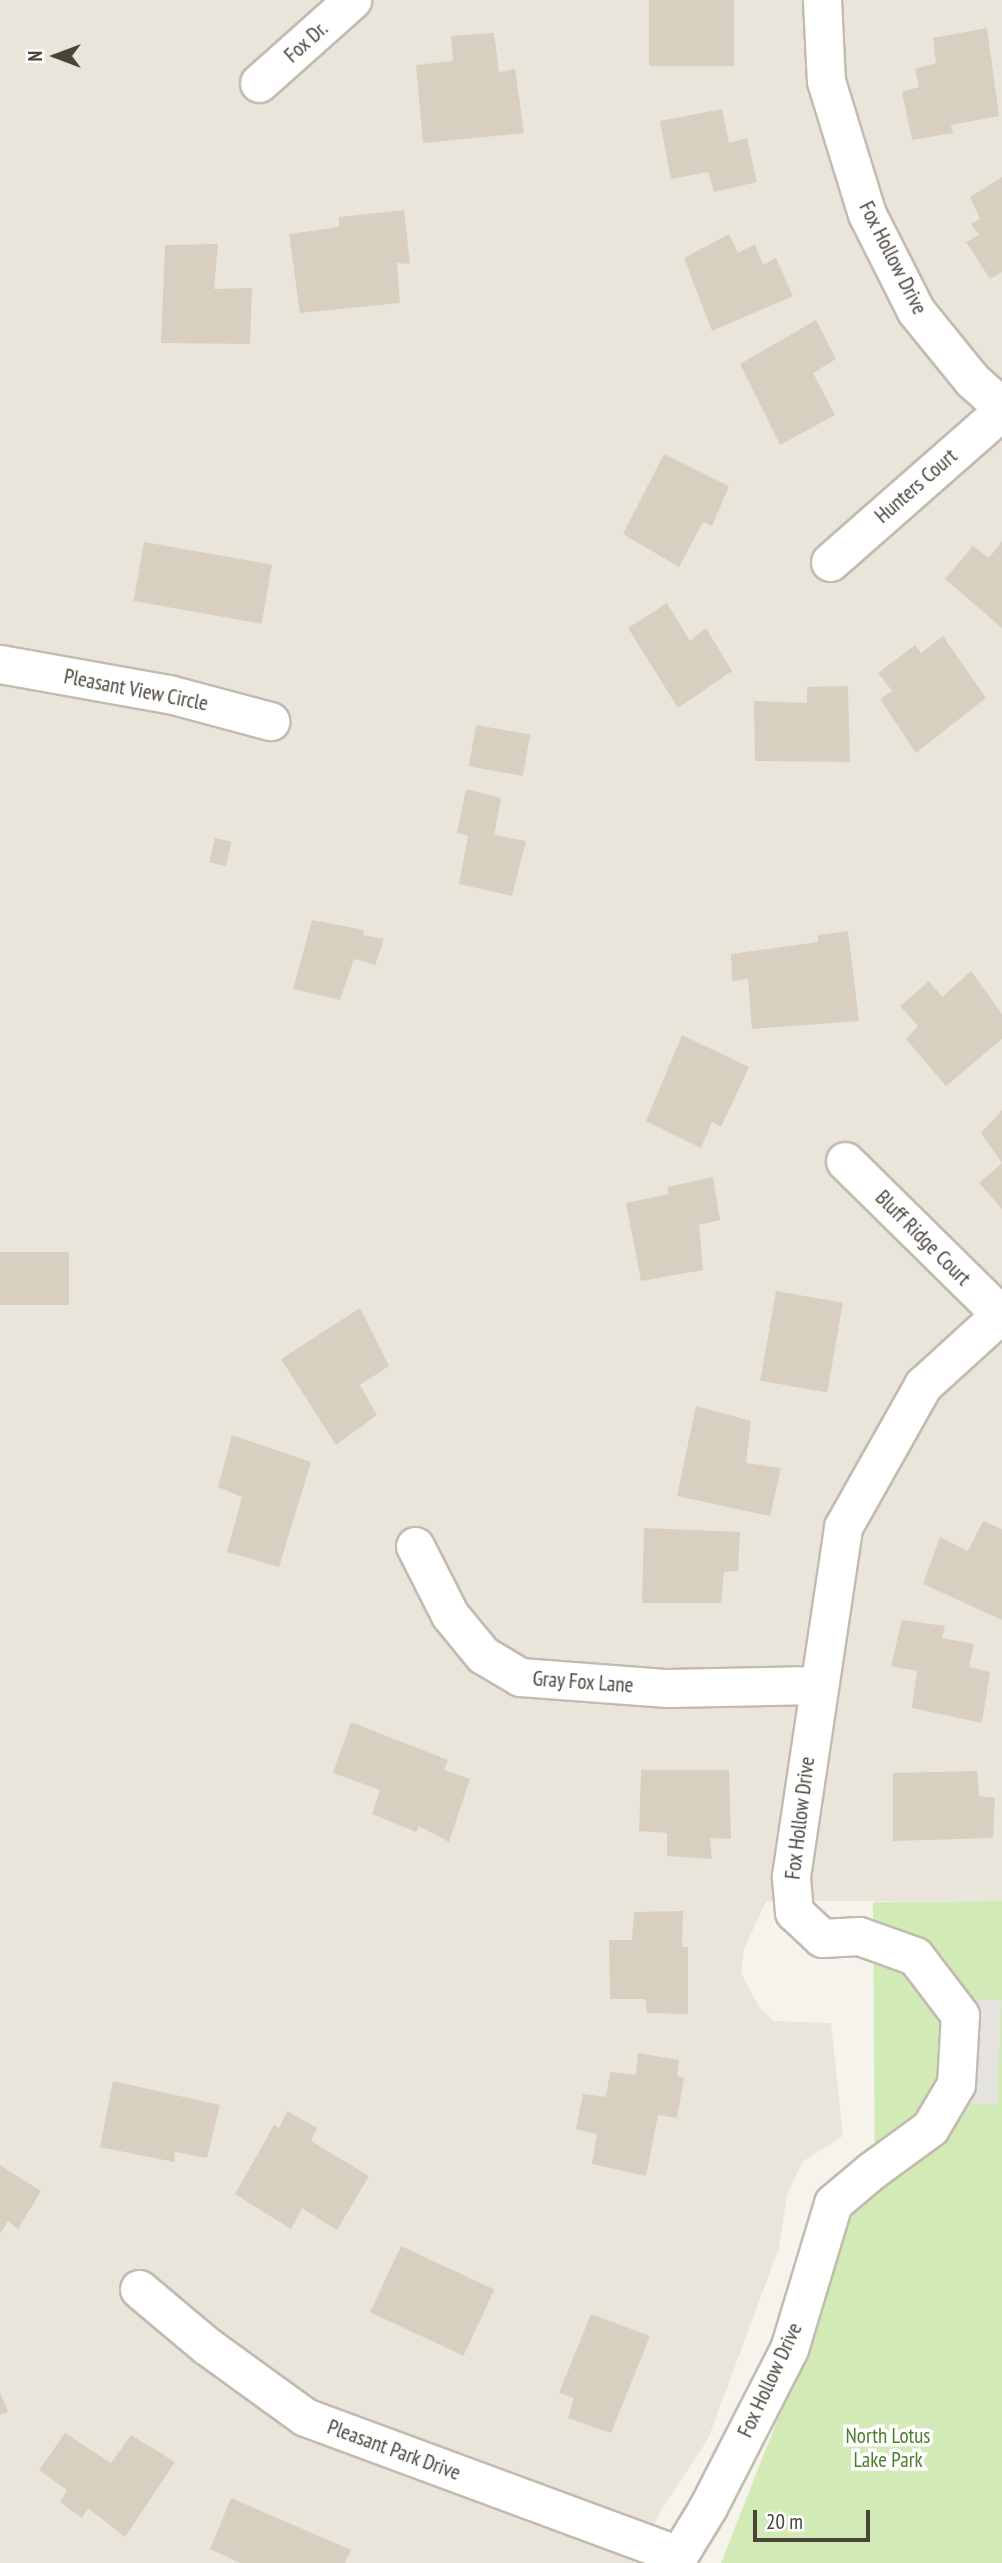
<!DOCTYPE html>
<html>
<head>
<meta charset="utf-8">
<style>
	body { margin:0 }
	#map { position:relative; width:1002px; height:2563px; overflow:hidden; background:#f6f3ec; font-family:"PT Sans Narrow",sans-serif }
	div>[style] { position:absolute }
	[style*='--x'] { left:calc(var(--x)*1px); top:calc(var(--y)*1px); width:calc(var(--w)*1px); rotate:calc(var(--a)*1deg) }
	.residential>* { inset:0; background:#eae5da }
	.green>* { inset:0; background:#d2eab5 }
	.parking>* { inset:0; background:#e5e3e0; transform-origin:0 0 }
	.building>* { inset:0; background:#d8cfc1; transform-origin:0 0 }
	.roads { filter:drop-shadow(2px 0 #c2bbae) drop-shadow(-2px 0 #c2bbae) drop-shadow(0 2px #c2bbae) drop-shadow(0 -2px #c2bbae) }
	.street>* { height:37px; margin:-18.5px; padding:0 18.5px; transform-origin:18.5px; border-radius:18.5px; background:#fff }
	span { translate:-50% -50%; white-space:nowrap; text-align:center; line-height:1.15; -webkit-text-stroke:7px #fff; paint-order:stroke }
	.street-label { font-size:21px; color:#4b4439 }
	.park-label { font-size:21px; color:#4a7f2a }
	.north { position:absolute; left:21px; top:21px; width:70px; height:70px; -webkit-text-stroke:5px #fff; paint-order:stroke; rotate:270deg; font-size:19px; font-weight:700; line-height:28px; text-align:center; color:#4b4439 }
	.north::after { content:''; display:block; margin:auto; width:24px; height:32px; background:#4b4439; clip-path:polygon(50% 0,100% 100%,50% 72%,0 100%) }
	.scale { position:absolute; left:753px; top:2510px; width:117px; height:32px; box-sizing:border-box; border:4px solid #4b4439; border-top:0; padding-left:9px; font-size:21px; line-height:24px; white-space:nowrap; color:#4b4439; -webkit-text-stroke:5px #fff; paint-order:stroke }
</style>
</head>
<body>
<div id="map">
	<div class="residential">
		<i style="clip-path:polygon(0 0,1002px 0,1002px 1901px,766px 1901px,744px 1949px,741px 1973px,759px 2007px,774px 2021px,831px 2023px,843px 2136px,802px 2162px,787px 2195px,779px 2248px,708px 2439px,662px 2509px,633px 2563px,0 2563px)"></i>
	</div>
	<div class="green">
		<i style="clip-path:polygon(1002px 1901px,1002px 2563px,721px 2563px,829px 2289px,845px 2216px,875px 2187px,873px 1902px)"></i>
	</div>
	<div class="parking">
		<i style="left:973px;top:1999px;width:28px;height:105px;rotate:2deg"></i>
	</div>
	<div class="building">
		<i style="left:649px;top:0;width:85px;height:66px"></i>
		<i style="clip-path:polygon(987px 28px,999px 116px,951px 125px,953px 133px,912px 140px,902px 92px,919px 87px,915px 69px,936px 63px,933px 38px)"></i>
		<i style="clip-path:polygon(494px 33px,499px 72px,515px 69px,524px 133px,423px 143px,416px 65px,453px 61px,451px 36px)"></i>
		<i style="clip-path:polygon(722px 109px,729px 143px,747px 138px,757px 182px,714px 192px,708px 172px,671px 179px,660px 121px)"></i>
		<i style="clip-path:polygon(1002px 177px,1002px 272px,990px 279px,966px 242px,979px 235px,971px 224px,980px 219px,970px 197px)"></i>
		<i style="clip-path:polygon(404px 210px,410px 264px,397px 263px,400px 303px,300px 313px,289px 234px,339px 227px,339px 217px)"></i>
		<i style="clip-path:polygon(729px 234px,738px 253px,755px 244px,763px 265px,776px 258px,793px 296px,712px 331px,684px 258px)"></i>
		<i style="clip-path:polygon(218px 244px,214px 289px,252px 288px,250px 344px,161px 343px,165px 245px)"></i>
		<i style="clip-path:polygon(816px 320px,836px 359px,813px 373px,835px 415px,780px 445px,740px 364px)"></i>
		<i style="clip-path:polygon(664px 454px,729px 486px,712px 526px,703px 522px,679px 567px,623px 534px)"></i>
		<i style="clip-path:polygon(1002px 541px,1002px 628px,945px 579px,973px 546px,989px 558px)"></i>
		<i style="left:144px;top:542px;width:130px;height:60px;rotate:10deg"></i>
		<i style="clip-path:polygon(667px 603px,690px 641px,706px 628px,732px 671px,678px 708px,628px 628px)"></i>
		<i style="clip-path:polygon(943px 636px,986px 698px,916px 753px,880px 699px,892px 691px,878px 673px,915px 645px,921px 653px)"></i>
		<i style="clip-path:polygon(848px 686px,850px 762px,755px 761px,754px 701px,807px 703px,807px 687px)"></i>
		<i style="left:476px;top:725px;width:55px;height:42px;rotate:10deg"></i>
		<i style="clip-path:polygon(466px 789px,501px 798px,494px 835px,526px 841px,512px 896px,459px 884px,468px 836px,457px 833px)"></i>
		<i style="left:215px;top:838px;width:17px;height:25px;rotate:13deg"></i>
		<i style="clip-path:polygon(312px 920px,364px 930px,363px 935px,384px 939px,375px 965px,354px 959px,340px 1000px,293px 989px)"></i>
		<i style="clip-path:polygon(848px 931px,859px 1021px,752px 1029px,748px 979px,732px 981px,731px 954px,818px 942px,818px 935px)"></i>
		<i style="clip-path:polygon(971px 971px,1002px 1014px,1002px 1039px,946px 1086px,906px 1039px,918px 1026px,900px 1006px,929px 981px,942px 997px)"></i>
		<i style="clip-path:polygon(682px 1035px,749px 1067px,721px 1127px,712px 1122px,701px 1148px,646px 1121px)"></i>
		<i style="clip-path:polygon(1002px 1110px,1002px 1163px,981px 1133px)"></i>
		<i style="clip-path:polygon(1002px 1163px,1002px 1209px,979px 1183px)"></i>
		<i style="clip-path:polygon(713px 1177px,720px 1220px,699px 1225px,703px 1270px,641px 1281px,626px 1203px,669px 1194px,667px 1187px)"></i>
		<i style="left:0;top:1252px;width:69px;height:53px"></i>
		<i style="left:776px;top:1291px;width:68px;height:91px;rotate:10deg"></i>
		<i style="clip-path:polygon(360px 1308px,389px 1366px,360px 1385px,377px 1415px,336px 1445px,281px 1359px)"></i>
		<i style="clip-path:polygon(696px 1406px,751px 1421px,746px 1463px,781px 1468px,770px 1516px,677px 1496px)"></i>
		<i style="clip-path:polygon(232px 1435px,311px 1462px,279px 1567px,227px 1552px,242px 1497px,218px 1487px)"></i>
		<i style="clip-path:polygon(983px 1521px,1002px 1529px,1002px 1620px,923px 1584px,940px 1537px,968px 1551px)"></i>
		<i style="clip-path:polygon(644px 1528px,740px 1532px,738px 1571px,724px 1572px,721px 1603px,642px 1603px)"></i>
		<i style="clip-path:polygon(902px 1620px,945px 1626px,942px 1638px,974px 1644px,969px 1667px,990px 1672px,982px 1723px,912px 1708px,917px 1671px,891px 1666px)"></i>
		<i style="clip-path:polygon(351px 1722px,448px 1760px,444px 1770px,470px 1779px,449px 1842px,419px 1826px,416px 1832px,372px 1814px,380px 1790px,333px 1773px)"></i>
		<i style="clip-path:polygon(641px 1770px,729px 1770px,731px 1839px,710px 1838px,712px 1859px,667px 1856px,667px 1833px,639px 1831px)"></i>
		<i style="clip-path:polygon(977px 1771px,979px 1796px,995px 1798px,993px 1838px,893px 1841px,893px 1773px)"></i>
		<i style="clip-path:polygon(683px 1911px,682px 1947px,688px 1947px,688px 2014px,647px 2013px,645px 1999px,610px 1999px,609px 1940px,632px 1940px,634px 1912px)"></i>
		<i style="clip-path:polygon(638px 2053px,679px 2060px,677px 2076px,684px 2078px,677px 2118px,658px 2115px,646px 2176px,592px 2164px,597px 2134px,576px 2129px,583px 2094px,606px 2097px,610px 2072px,636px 2075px)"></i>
		<i style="clip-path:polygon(113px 2081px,220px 2105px,207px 2158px,175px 2152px,174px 2162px,100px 2147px)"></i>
		<i style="clip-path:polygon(287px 2111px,317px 2128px,311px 2141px,369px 2176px,337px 2230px,302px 2208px,291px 2229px,235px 2194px,274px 2125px,279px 2128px)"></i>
		<i style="clip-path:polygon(0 2165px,41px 2191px,18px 2229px,8px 2221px,0 2234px)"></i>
		<i style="left:401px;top:2246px;width:103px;height:73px;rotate:25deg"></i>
		<i style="clip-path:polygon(591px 2314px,650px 2336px,611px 2433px,568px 2418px,574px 2398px,559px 2393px)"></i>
		<i style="clip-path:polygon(0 2392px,8px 2412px,0 2415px)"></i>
		<i style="clip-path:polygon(65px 2433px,111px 2463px,131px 2435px,175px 2462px,125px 2537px,88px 2508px,82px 2518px,60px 2502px,67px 2490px,39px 2470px)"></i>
		<i style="clip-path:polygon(231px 2498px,351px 2550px,345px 2563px,240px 2563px,210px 2549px)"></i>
	</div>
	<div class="roads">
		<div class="street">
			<i style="--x:822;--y:0;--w:81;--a:87.2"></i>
			<i style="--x:826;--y:81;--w:139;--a:72.9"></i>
			<i style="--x:867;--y:214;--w:109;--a:63.2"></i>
			<i style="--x:916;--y:311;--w:89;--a:50.9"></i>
			<i style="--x:972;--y:380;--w:40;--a:42"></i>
			<i style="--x:259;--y:83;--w:125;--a:-41.7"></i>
			<i style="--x:830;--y:562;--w:229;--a:-41.3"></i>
			<i style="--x:0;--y:664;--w:172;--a:10.1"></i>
			<i style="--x:169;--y:694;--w:105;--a:15"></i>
			<i style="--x:845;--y:1161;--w:221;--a:44.6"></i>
			<i style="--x:415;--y:1546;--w:77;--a:63.1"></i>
			<i style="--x:450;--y:1615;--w:52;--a:50.5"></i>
			<i style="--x:483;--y:1655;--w:43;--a:30.7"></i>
			<i style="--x:520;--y:1677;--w:148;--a:4.3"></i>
			<i style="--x:668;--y:1688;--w:150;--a:-1.1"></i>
			<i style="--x:139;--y:2289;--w:89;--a:40"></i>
			<i style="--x:207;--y:2346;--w:121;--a:35.9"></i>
			<i style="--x:305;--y:2417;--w:399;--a:20.3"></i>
			<i style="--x:674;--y:2563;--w:66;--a:-58.7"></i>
			<i style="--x:708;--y:2507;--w:178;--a:-62.9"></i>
			<i style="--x:789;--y:2349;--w:152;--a:-73.2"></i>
			<i style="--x:833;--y:2203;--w:50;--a:-40.1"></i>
			<i style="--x:871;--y:2171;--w:73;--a:-36.1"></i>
			<i style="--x:930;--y:2128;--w:51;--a:-59.4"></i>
			<i style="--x:956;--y:2084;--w:69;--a:-86.7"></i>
			<i style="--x:960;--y:2015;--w:74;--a:-127.3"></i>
			<i style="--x:915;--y:1956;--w:59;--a:-160.3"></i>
			<i style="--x:859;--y:1936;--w:37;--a:177"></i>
			<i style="--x:822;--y:1938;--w:38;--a:-137"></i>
			<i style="--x:794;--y:1912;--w:36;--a:-95"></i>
			<i style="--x:791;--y:1876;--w:353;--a:-81.5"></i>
			<i style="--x:843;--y:1527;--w:163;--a:-60.6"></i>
			<i style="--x:923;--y:1385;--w:107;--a:-42.3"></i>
		</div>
	</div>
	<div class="street-label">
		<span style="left:306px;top:42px;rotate:-42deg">Fox Dr.</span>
		<span style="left:893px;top:258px;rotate:63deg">Fox Hollow Drive</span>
		<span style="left:916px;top:486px;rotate:-41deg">Hunters Court</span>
		<span style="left:136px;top:690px;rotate:11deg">Pleasant View Circle</span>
		<span style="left:923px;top:1238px;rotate:45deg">Bluff Ridge Court</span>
		<span style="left:583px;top:1682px;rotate:4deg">Gray Fox Lane</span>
		<span style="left:800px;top:1818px;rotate:-83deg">Fox Hollow Drive</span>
		<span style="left:770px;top:2380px;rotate:-65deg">Fox Hollow Drive</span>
		<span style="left:394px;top:2450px;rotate:20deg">Pleasant Park Drive</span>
	</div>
	<div class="park-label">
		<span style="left:888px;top:2448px">North Lotus<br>Lake Park</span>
	</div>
	<div class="north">N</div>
	<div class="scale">20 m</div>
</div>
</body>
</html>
